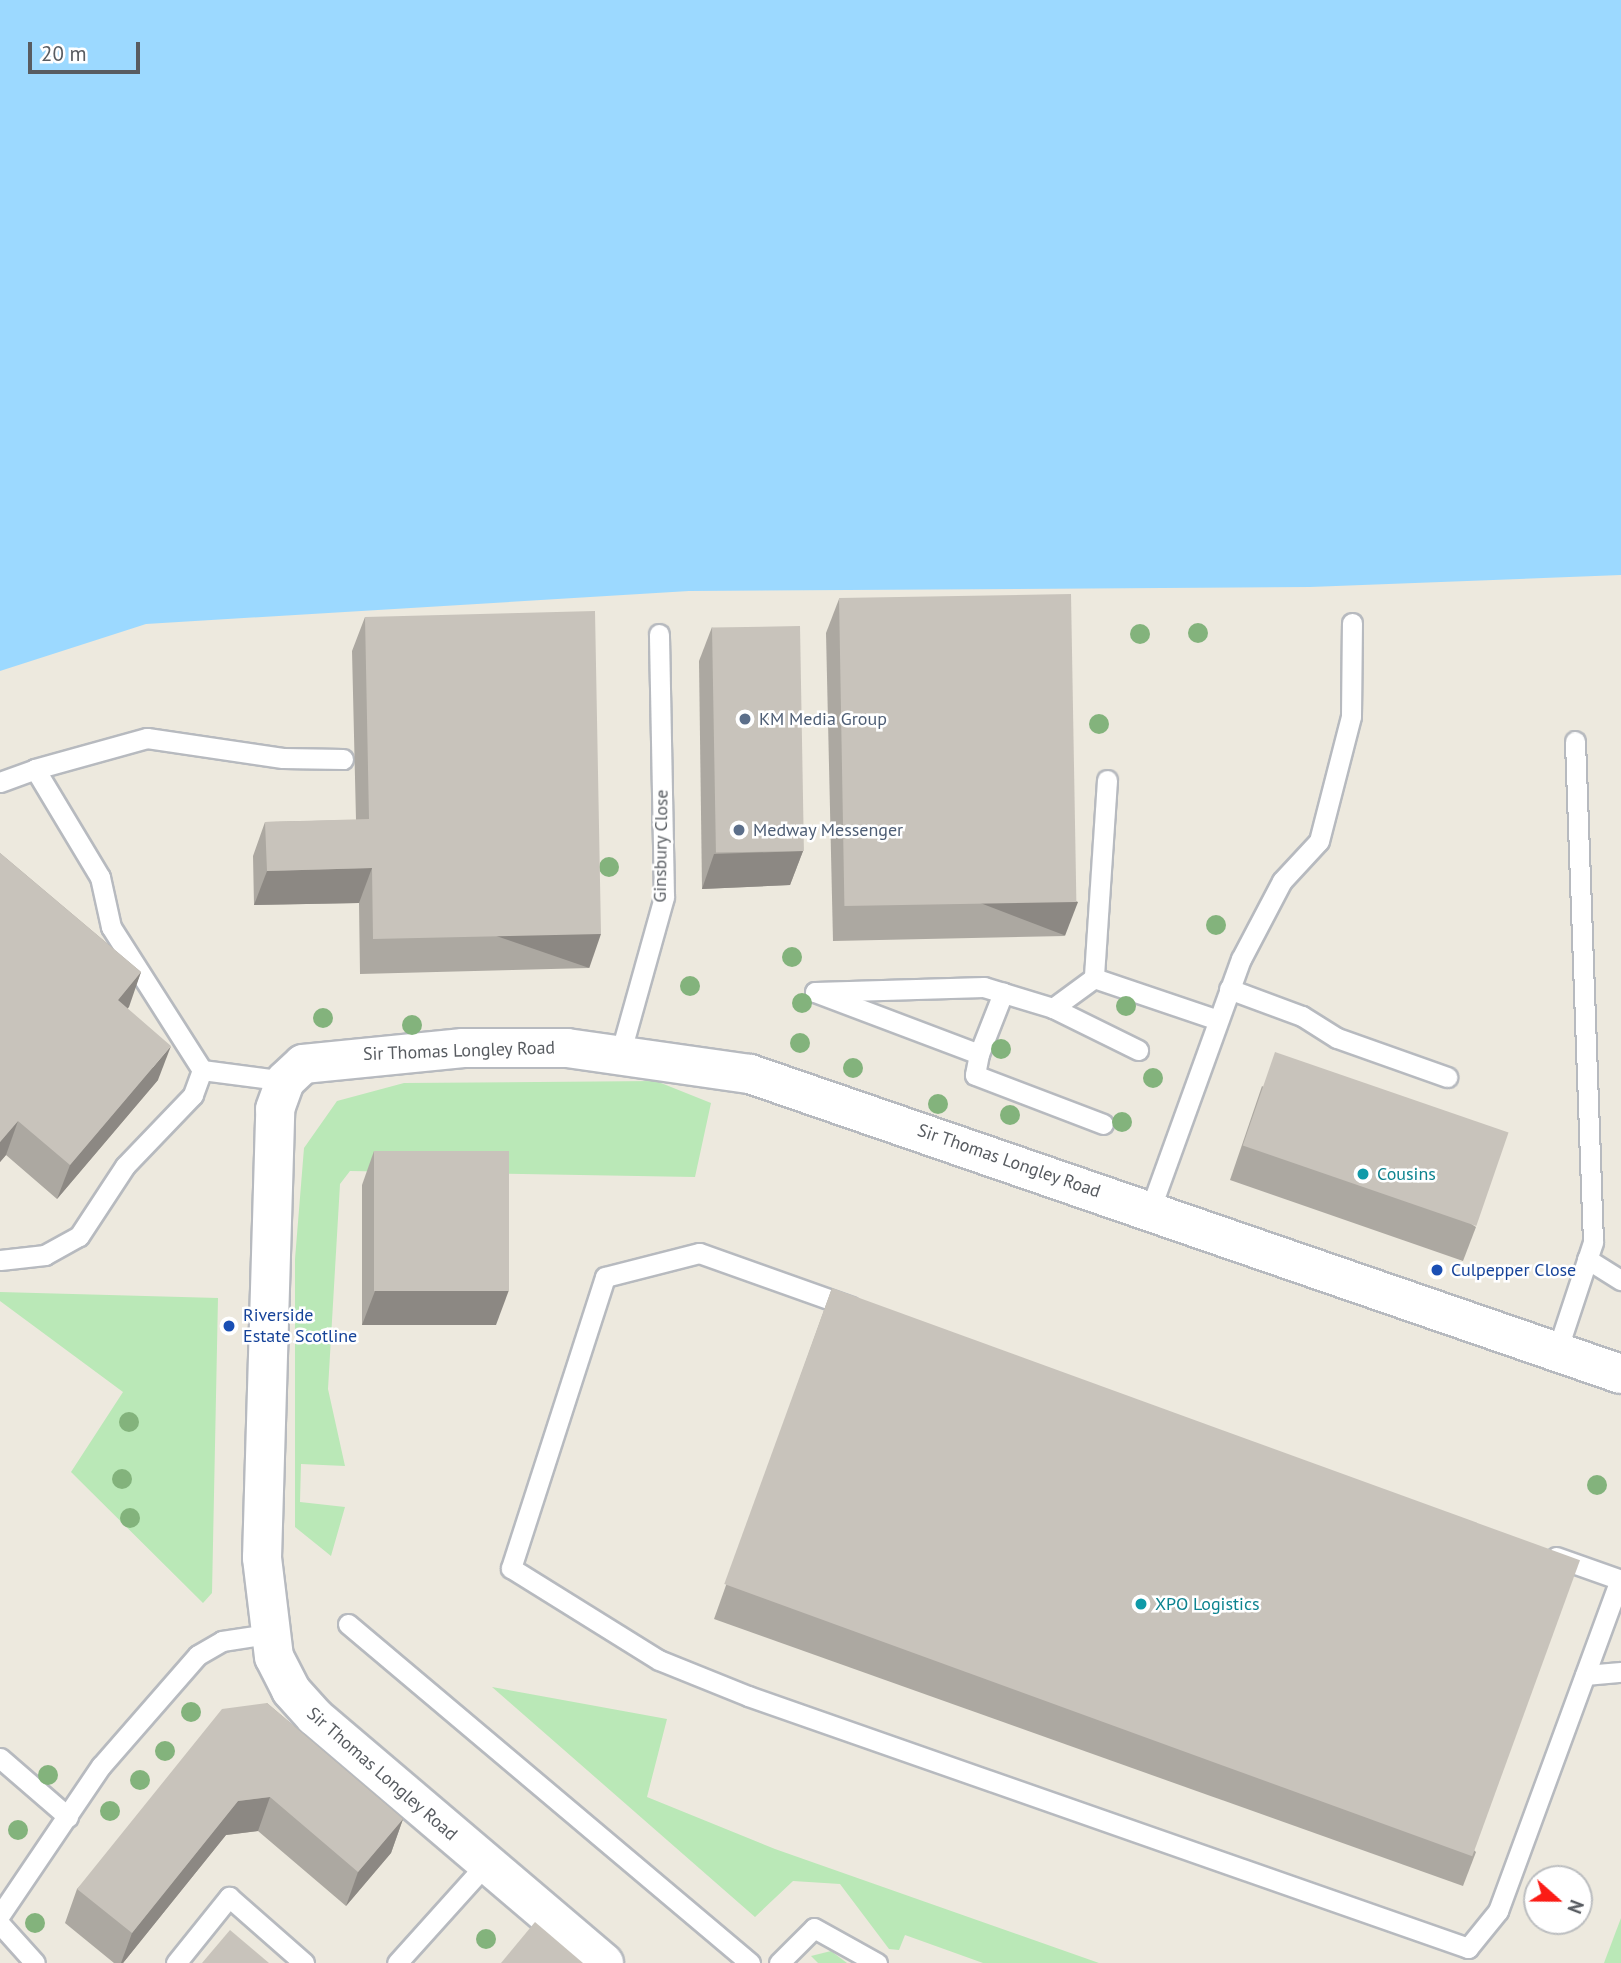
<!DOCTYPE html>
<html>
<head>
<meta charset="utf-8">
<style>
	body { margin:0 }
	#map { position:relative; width:1621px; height:1963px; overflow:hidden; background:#ede9de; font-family:"PT Sans",sans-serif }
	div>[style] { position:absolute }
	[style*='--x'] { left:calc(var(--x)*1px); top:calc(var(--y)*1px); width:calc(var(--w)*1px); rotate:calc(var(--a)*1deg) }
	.green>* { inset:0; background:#bae8b7 }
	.water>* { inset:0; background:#9cd9ff }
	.roads { filter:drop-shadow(2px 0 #b7babf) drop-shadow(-2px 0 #b7babf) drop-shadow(0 2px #b7babf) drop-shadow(0 -2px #b7babf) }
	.service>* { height:19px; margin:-9.5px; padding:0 9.5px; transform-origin:9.5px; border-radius:9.5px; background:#fff }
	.minor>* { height:38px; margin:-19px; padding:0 19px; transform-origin:19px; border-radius:19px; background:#fff }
	.trees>* { width:20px; height:20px; margin:-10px; border-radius:50%; background:#83b37c }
	.wall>* { inset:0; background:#aca8a1 }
	.shaded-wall>* { inset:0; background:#8c8883; transform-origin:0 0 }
	.building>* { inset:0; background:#c8c3bb; transform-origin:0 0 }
	.dots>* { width:19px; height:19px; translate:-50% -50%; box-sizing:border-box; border:4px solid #fff; border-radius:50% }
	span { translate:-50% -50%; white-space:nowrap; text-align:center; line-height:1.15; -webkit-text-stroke:5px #fff; paint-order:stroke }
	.service-label { font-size:18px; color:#4e5e75 }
	.left { translate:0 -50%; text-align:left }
	.street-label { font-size:18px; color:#585c61 }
	.culture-label { font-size:18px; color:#0d838f }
	.transit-label { font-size:18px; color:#164399 }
	.north { position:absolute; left:1523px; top:1865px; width:70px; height:70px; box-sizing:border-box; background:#fff; border:2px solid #bcbec0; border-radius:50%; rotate:111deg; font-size:19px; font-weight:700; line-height:28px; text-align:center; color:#585c61 }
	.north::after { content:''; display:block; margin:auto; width:24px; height:32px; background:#fb1c16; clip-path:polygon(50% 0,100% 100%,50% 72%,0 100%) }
	.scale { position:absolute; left:28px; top:42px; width:112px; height:32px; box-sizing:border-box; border:4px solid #585c61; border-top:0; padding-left:9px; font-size:21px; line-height:24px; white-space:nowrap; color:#585c61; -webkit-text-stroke:5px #fff; paint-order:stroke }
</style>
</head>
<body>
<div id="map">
	<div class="green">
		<i style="clip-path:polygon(656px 1081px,711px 1103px,695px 1177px,350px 1171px,340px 1184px,328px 1389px,345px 1466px,301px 1464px,300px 1502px,345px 1507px,331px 1556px,295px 1527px,295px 1259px,304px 1148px,337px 1101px,404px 1083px)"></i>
		<i style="clip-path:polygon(0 1292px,218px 1298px,212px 1593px,203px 1603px,71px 1472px,123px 1392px,0 1301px)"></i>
		<i style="clip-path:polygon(492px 1687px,667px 1719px,647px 1797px,775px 1849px,1099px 1963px,983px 1963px,905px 1935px,899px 1950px,889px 1949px,840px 1884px,793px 1881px,755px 1917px)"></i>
		<i style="clip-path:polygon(1621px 1918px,1621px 1963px,1604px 1963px)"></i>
		<i style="clip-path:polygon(831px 1951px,847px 1963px,818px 1963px,811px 1956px)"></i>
	</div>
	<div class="water">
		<i style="clip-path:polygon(0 0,1621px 0,1621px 575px,1310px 587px,689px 591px,146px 624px,0 671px)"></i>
	</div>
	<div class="roads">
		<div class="service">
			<i style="--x:35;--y:769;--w:116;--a:-15.5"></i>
			<i style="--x:147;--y:738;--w:137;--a:8.4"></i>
			<i style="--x:283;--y:758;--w:60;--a:1"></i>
			<i style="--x:1107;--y:780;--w:198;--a:93.8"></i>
			<i style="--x:1094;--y:978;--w:131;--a:18.7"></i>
			<i style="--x:0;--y:782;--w:37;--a:-20"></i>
			<i style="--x:35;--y:769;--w:126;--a:59"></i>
			<i style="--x:100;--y:877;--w:51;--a:77.6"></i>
			<i style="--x:111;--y:927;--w:169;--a:57.5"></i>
			<i style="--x:202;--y:1070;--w:27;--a:110"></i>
			<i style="--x:193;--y:1095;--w:98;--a:133.8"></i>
			<i style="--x:125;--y:1166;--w:84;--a:123.3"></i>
			<i style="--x:79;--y:1236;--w:39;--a:151"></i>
			<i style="--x:45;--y:1255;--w:45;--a:173.7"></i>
			<i style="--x:1094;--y:978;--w:51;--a:143.8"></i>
			<i style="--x:1053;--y:1008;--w:95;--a:26.3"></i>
			<i style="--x:1229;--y:989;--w:78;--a:20.3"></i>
			<i style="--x:1302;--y:1016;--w:41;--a:32.2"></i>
			<i style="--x:1337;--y:1038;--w:117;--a:19.5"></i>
			<i style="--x:1053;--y:1008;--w:72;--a:-163.1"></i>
			<i style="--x:984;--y:987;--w:169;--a:178.3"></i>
			<i style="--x:815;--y:992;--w:175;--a:20.7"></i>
			<i style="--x:979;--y:1054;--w:21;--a:101"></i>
			<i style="--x:975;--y:1075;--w:137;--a:20.9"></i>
			<i style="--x:621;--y:1051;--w:160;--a:-74.4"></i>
			<i style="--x:664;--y:897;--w:263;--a:-91.1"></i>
			<i style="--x:979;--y:1054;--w:66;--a:-68.5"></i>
			<i style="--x:202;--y:1070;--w:84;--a:7.5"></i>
			<i style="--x:1150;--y:1210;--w:267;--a:-70.1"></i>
			<i style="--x:1241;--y:959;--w:88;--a:-62.3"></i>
			<i style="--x:1282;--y:881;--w:54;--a:-47.2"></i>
			<i style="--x:1319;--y:841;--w:129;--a:-75.6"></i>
			<i style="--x:1351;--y:716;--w:93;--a:-89.4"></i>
			<i style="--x:1587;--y:1259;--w:40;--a:32"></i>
			<i style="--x:851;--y:1307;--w:161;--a:-160.4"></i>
			<i style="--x:699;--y:1253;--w:97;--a:165.7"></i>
			<i style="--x:605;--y:1277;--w:306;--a:107.9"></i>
			<i style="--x:511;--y:1568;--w:174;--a:31.9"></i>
			<i style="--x:659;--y:1660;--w:96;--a:22"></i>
			<i style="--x:748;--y:1696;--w:763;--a:19.29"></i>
			<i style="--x:1468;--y:1948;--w:48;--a:-51"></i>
			<i style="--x:1498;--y:1911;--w:353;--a:-69.8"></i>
			<i style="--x:1557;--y:1351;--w:115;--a:-71.7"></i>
			<i style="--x:1593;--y:1242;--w:501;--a:-92.06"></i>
			<i style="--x:1556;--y:1557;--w:69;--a:19.5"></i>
			<i style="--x:348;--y:1624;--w:526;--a:40.14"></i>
			<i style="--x:1585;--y:1675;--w:36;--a:-5"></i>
			<i style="--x:0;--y:1758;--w:90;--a:40.9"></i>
			<i style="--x:0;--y:1915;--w:180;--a:-55.9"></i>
			<i style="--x:101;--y:1766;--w:147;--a:-48.9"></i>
			<i style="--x:198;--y:1655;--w:28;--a:-30"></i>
			<i style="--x:222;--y:1641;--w:47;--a:-8.7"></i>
			<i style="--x:0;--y:1924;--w:52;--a:48.1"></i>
			<i style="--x:176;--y:1963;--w:85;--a:-51.2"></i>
			<i style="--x:229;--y:1897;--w:100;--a:41.3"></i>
			<i style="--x:397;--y:1963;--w:133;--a:-48"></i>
			<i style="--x:779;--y:1963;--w:49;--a:-45"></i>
			<i style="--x:814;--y:1928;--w:72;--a:29.1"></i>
		</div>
		<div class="minor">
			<i style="--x:604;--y:1963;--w:380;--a:-139.6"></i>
			<i style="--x:315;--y:1717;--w:36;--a:-132"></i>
			<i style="--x:291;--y:1690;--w:37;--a:-117"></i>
			<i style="--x:274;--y:1657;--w:100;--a:-96.9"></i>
			<i style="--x:262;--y:1558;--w:449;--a:-88.3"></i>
			<i style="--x:275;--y:1109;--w:30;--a:-70"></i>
			<i style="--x:285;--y:1081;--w:25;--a:-43"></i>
			<i style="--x:303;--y:1064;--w:161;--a:-5.7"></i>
			<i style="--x:463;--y:1048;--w:104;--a:0"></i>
			<i style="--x:567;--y:1048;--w:185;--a:8.1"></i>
			<i style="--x:750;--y:1074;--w:921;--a:19.01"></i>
		</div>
	</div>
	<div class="trees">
		<i style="left:1198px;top:633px"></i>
		<i style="left:1140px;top:634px"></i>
		<i style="left:1099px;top:724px"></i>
		<i style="left:609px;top:867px"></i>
		<i style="left:1216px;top:925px"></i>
		<i style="left:792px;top:957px"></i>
		<i style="left:690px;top:986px"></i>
		<i style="left:802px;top:1003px"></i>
		<i style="left:1126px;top:1006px"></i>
		<i style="left:323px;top:1018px"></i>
		<i style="left:412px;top:1025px"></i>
		<i style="left:800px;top:1043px"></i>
		<i style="left:1001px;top:1049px"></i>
		<i style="left:853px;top:1068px"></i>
		<i style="left:1153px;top:1078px"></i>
		<i style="left:938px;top:1104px"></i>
		<i style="left:1010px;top:1115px"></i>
		<i style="left:1122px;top:1122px"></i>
		<i style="left:129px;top:1422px"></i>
		<i style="left:122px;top:1479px"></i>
		<i style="left:1597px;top:1485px"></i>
		<i style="left:130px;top:1518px"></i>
		<i style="left:191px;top:1712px"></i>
		<i style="left:165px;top:1751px"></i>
		<i style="left:48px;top:1775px"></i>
		<i style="left:140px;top:1780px"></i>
		<i style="left:110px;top:1811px"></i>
		<i style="left:18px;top:1830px"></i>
		<i style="left:35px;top:1923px"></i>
		<i style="left:486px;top:1939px"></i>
	</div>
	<div class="wall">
		<i style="clip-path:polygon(839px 599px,1065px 936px,833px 941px,826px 633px)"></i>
		<i style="clip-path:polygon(365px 617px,589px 968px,360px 974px,359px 903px,254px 905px,253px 856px,265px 822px,356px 820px,352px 651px)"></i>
		<i style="clip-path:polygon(712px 627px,803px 851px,790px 885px,702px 889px,699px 661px)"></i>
		<i style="clip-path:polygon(0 853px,141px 972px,127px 1008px,158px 1080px,57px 1199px,6px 1155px,0 1162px)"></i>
		<i style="clip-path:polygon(1262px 1086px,1476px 1227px,1463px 1261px,1230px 1180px)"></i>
		<i style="clip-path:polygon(374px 1151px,496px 1325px,362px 1325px,362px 1185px)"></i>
		<i style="clip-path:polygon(832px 1288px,1476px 1852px,1463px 1886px,714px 1619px)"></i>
		<i style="clip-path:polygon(267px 1703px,403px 1819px,391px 1853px,346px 1906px,258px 1831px,226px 1835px,123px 1963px,114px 1963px,65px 1923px,77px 1889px)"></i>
	</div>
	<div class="shaded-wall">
		<i style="clip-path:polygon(803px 851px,790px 885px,702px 889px,714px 854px)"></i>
		<i style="clip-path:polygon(372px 868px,359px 903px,254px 905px,267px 871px)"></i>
		<i style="left:1078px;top:902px;width:36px;height:233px;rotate:111deg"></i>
		<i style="left:601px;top:934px;width:36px;height:228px;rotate:109deg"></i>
		<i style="clip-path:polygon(141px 972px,129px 1007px,105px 1034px,118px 1000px)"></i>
		<i style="clip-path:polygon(171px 1046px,158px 1080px,57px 1199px,70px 1165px)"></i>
		<i style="clip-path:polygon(18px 1121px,6px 1155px,0 1162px,0 1142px)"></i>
		<i style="clip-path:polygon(509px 1290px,496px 1325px,362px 1325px,375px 1291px)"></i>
		<i style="clip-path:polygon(270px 1797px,258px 1831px,226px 1835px,123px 1963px,121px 1963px,132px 1933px,238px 1801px)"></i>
		<i style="clip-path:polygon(403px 1819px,391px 1853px,346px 1906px,358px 1872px)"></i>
	</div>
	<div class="building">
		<i style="left:1071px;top:594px;width:308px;height:232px;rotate:89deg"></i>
		<i style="clip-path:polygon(595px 611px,601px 934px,373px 939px,372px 868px,267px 871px,265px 822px,369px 819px,365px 617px)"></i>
		<i style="left:800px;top:626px;width:225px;height:88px;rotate:89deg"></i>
		<i style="clip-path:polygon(0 853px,141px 972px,118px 1000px,171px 1046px,70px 1165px,18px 1121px,0 1142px)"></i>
		<i style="left:1275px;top:1052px;width:247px;height:99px;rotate:19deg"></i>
		<i style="left:374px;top:1151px;width:135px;height:140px"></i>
		<i style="left:832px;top:1288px;width:796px;height:315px;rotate:20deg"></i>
		<i style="clip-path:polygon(267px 1703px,403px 1819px,358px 1872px,270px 1797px,238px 1801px,132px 1933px,77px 1889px,222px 1709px)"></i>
		<i style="clip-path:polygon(535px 1922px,583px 1963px,501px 1963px)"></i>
		<i style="clip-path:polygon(230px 1930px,269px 1963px,202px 1963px)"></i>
	</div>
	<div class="dots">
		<i style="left:745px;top:719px;background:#5c6f8a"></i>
		<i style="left:739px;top:830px;background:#5c6f8a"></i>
		<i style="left:1363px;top:1174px;background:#0f9aa8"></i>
		<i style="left:1437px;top:1270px;background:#1a4fb4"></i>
		<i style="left:229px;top:1326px;background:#1a4fb4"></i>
		<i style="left:1141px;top:1604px;background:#0f9aa8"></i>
	</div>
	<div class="service-label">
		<span class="left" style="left:759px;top:719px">KM Media Group</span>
		<span class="left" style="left:753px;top:830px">Medway Messenger</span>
	</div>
	<div class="street-label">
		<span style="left:661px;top:846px;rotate:-89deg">Ginsbury Close</span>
		<span style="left:459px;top:1051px;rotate:-2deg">Sir Thomas Longley Road</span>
		<span style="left:1009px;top:1161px;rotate:19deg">Sir Thomas Longley Road</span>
		<span style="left:382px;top:1774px;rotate:41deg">Sir Thomas Longley Road</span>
	</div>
	<div class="culture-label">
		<span class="left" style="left:1377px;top:1174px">Cousins</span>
		<span class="left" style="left:1155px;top:1604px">XPO Logistics</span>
	</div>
	<div class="transit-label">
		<span class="left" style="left:1451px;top:1270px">Culpepper Close</span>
		<span class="left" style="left:243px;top:1326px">Riverside<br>Estate Scotline</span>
	</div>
	<div class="north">N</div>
	<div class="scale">20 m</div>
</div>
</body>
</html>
